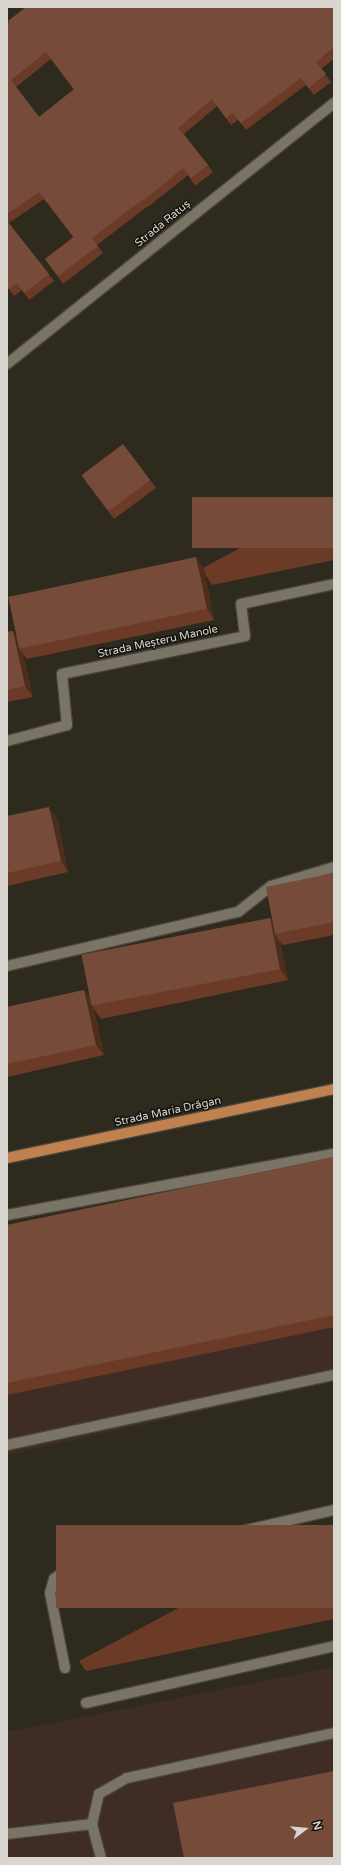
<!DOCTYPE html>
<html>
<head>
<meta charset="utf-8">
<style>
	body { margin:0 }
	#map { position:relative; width:341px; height:1865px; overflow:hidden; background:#2e2a1e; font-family:"Varela Round",sans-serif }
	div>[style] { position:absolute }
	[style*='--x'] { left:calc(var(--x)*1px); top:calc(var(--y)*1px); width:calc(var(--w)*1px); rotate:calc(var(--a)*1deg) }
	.industrial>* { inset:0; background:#3f2d25 }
	.roads { filter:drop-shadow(1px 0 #49453b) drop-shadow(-1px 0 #49453b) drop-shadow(0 1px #49453b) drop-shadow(0 -1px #49453b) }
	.minor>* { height:10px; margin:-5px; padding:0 5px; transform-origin:5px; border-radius:5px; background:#797466 }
	.major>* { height:10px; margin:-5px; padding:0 5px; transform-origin:5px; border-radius:5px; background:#bf824e }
	.wall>* { inset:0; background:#6b3b27 }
	.shaded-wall>* { inset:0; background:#4e2d1c }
	.building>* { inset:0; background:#774b39; transform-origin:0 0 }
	span { translate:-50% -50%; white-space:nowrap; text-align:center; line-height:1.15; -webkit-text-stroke:3px #14120d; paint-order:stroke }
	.street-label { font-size:11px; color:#d9d6cf }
	.frame { position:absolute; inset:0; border:8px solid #d9d6cf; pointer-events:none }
	.north { position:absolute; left:285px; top:1809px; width:40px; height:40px; -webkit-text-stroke:3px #14120d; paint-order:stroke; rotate:74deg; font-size:11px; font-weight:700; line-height:16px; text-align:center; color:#d9d6cf }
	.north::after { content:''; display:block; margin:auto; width:14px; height:18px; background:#d9d6cf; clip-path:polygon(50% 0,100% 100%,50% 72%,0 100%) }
</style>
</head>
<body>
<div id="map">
	<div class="industrial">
		<i style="clip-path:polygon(334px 1173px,334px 1381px,7px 1455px,7px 1242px)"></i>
		<i style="clip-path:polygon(334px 1667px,334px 1858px,7px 1858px,7px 1732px)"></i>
	</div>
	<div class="roads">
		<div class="minor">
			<i style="--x:7;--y:364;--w:418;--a:-38.6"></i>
			<i style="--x:7;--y:741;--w:62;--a:-14.9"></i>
			<i style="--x:67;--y:725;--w:51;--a:-95.6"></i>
			<i style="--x:62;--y:674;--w:187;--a:-11.7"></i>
			<i style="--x:245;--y:636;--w:32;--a:-97"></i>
			<i style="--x:241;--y:604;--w:95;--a:-12.1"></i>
			<i style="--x:7;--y:966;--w:237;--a:-13.2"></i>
			<i style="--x:238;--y:912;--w:42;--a:-38.2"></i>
			<i style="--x:271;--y:886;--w:66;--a:-16.8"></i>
			<i style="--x:7;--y:1215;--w:333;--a:-10.6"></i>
			<i style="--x:7;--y:1445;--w:334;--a:-12.1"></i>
			<i style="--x:65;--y:1668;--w:76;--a:-101.3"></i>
			<i style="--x:50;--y:1593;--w:15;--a:-74"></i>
			<i style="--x:54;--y:1579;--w:11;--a:-38"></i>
			<i style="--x:63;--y:1572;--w:278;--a:-12.9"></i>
			<i style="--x:86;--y:1703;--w:254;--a:-12.9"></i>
			<i style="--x:7;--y:1834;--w:86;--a:-6.7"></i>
			<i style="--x:101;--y:1858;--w:35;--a:-105"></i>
			<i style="--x:92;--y:1824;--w:31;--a:-77"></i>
			<i style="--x:99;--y:1794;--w:32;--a:-30"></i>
			<i style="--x:127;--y:1778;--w:212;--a:-12.3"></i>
		</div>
		<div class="major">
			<i style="--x:7;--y:1158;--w:334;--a:-11.9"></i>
		</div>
	</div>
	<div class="wall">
		<i style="clip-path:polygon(evenodd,334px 7px,334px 59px,321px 69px,331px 82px,314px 95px,306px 85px,246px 130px,238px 120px,231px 125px,217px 106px,184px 134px,208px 165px,213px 172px,195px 186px,188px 175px,148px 207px,148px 206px,97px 245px,103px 253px,63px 284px,45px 259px,73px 237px,44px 199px,9px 223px,54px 281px,29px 300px,22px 290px,14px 296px,7px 287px,7px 24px,334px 7px,51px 59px,74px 90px,39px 117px,16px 87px,51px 59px)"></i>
		<i style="clip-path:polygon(82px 476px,150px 480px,156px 488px,114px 519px)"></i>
		<i style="clip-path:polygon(334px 497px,334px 560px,212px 585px,205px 574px,214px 620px,27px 659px,23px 654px,33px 697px,7px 702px,7px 632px,13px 631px,17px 637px,203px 568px)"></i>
		<i style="clip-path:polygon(7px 816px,57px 818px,68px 872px,7px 886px)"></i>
		<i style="clip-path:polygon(334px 873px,334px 935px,283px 945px,280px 942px,288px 980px,101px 1019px,94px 1009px,104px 1055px,7px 1077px,7px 1007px,84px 990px,91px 1000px,270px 918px,273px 921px)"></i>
		<i style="clip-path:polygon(334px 1157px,334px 1327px,7px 1395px,7px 1225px)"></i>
		<i style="clip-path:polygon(334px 1525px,334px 1619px,86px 1671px,79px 1661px)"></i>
	</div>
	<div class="shaded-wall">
		<i style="clip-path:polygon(196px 557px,204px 568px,214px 620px,207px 609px)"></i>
		<i style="clip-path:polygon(13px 631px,20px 642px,19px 648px,23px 654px,33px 697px,25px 686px)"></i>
		<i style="clip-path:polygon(49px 807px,57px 818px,68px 872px,61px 861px)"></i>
		<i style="clip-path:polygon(270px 918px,278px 928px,275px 934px,280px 942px,288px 980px,280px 969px)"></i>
		<i style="clip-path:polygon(84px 990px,92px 1001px,93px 1008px,94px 1009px,104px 1055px,96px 1045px)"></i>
	</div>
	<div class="building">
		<i style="clip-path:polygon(evenodd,26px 7px,334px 7px,334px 47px,316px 62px,326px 74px,309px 88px,301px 78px,241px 123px,233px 113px,226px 118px,212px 99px,178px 128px,208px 165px,191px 178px,183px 168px,144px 200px,143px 199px,92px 238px,98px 246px,58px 276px,45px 259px,74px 237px,39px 192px,7px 214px,7px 24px,9px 22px,8px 21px,26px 7px,46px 52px,74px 89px,39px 117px,11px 80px,46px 52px)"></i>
		<i style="clip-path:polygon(7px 221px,49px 274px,24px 293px,17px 283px,9px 289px,7px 286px)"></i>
		<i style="left:123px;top:444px;width:45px;height:52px;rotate:53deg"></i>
		<i style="left:334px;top:497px;width:51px;height:142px;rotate:90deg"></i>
		<i style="left:196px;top:557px;width:53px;height:192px;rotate:78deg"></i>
		<i style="clip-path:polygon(13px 631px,25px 686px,7px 690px,7px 632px)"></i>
		<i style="clip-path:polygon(49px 807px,61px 861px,7px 873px,7px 816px)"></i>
		<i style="clip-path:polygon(334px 873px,334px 922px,275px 934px,266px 887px)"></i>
		<i style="left:270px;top:918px;width:52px;height:192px;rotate:79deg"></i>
		<i style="clip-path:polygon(84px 990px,96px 1045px,7px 1064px,7px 1007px)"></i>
		<i style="clip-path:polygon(334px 1157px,334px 1315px,7px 1383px,7px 1225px)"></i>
		<i style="left:334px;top:1525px;width:83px;height:278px;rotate:90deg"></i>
		<i style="clip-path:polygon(334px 1771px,334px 1858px,184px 1858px,173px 1803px)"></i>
	</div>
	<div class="street-label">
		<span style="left:163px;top:224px;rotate:-39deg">Strada Ratuș</span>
		<span style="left:158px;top:642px;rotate:-12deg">Strada Meșteru Manole</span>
		<span style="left:168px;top:1112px;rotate:-12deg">Strada Maria Drăgan</span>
	</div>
	<div class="frame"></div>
	<div class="north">N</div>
</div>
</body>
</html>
